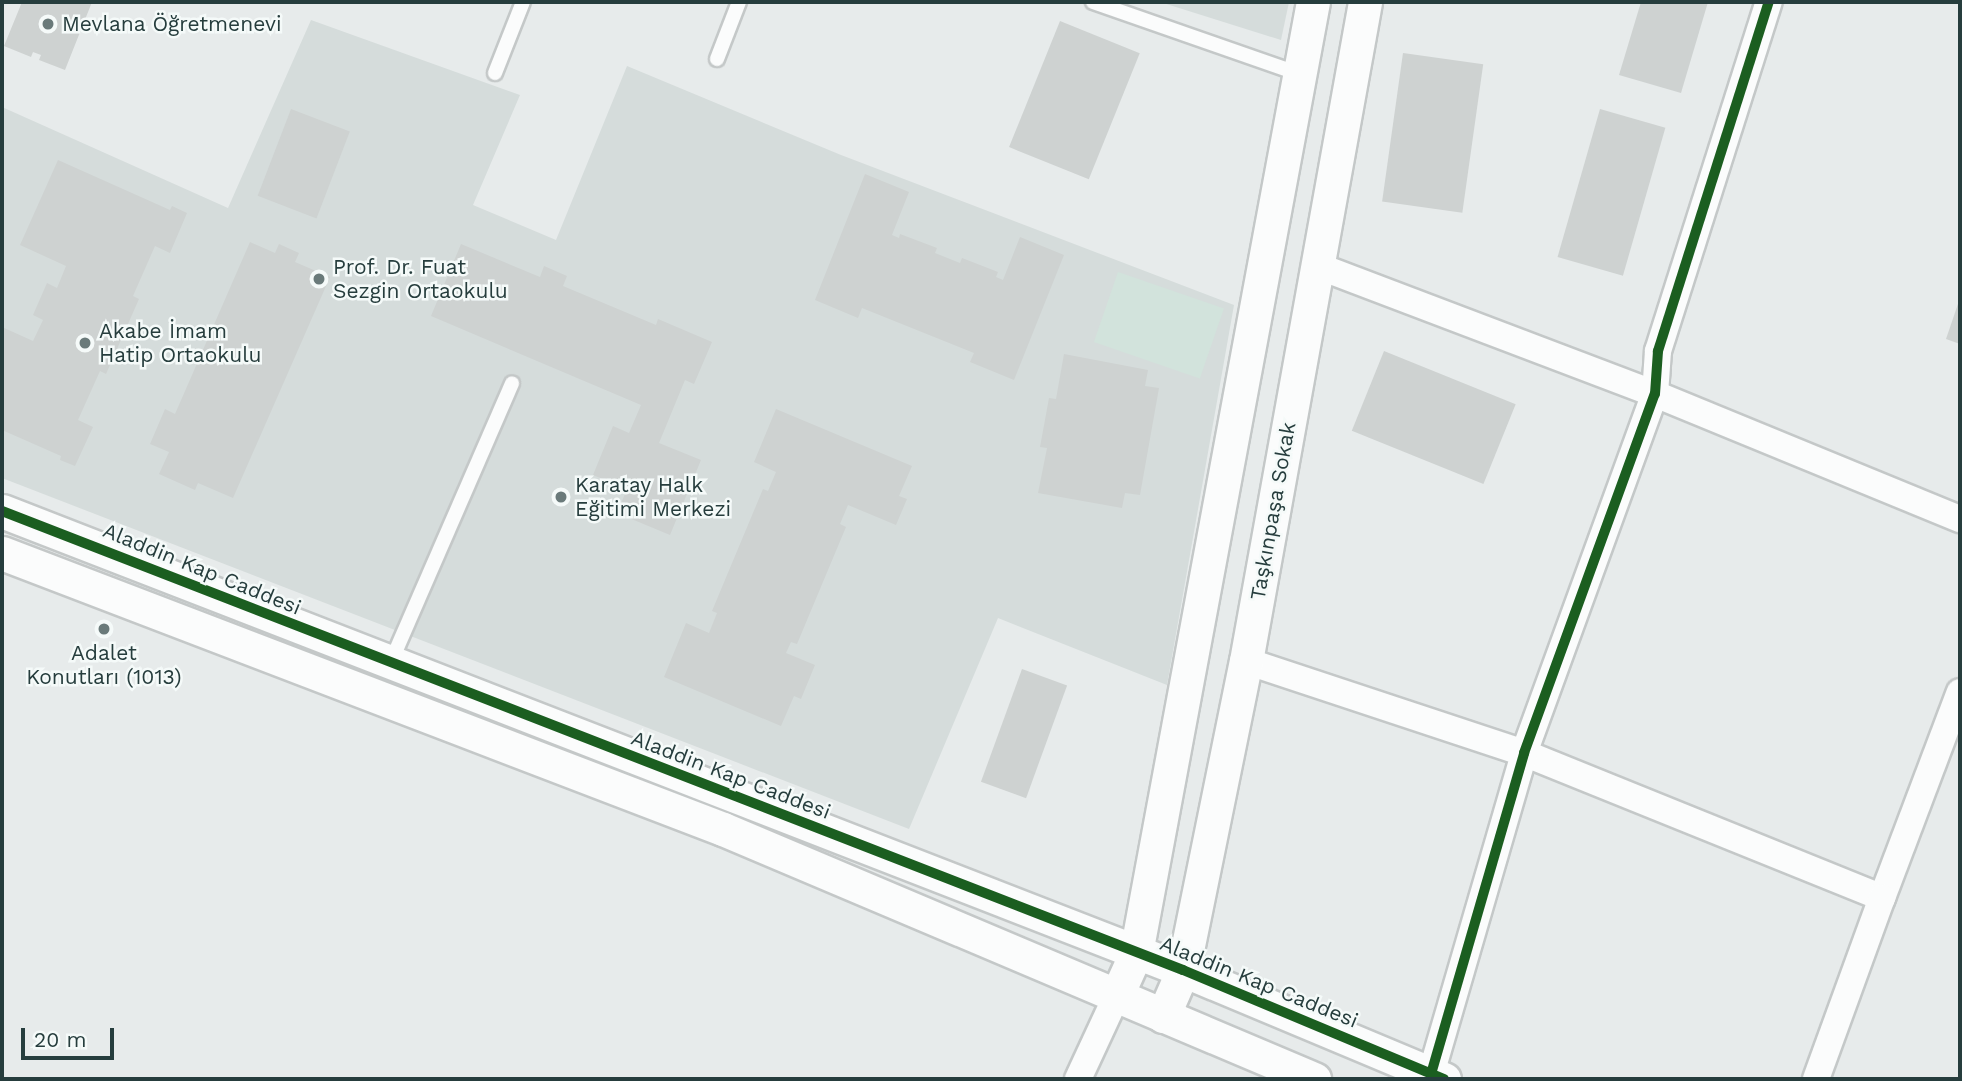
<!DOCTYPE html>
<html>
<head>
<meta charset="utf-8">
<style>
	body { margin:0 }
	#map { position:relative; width:1962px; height:1081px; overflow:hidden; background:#e7ebeb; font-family:"Work Sans",sans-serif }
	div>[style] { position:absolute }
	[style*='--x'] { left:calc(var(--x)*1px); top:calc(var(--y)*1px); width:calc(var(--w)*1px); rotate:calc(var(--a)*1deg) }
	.built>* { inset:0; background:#d5dcdb }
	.green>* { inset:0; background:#d2e3dc; transform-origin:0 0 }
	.building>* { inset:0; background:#ced2d1; transform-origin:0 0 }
	.roads { filter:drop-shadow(2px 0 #c4c8c8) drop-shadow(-2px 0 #c4c8c8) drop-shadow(0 2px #c4c8c8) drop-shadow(0 -2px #c4c8c8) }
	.service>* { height:14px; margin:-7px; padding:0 7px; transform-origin:7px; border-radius:7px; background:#fbfcfc }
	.minor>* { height:26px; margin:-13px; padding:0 13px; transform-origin:13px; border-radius:13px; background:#fbfcfc }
	.tertiary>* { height:33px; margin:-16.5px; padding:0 16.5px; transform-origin:16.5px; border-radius:16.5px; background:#fbfcfc }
	.cycleway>* { height:10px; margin:-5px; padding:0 5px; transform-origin:5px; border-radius:5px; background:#1b5e20 }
	.dots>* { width:19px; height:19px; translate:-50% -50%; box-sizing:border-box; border:4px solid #f5faf9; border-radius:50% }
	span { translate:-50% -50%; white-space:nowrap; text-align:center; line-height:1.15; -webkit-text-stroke:5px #f5faf9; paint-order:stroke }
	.poi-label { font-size:21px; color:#263d3d }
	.left { translate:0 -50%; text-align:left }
	.street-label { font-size:21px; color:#263d3d }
	.frame { position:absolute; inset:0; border:4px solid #263d3d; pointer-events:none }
	.scale { position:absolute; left:21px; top:1028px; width:93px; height:32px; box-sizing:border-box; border:4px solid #263d3d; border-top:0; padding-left:9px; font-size:21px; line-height:24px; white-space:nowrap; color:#263d3d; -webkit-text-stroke:5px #f5faf9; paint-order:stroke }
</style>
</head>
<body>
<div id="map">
	<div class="built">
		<i style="clip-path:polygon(1160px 2px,1289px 2px,1281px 40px)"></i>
		<i style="clip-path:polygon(311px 20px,520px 95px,473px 205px,556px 240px,627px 66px,841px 155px,1234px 305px,1167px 685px,998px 618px,909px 829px,2px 478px,2px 107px,228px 208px)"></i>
	</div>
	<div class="green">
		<i style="left:1118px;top:272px;width:112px;height:74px;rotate:19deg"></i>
	</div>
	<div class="building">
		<i style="clip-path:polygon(22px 2px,92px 2px,65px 70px,39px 60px,41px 55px,33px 52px,31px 57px,4px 46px)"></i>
		<i style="clip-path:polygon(1641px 2px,1708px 2px,1681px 93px,1619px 75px)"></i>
		<i style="left:1060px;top:21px;width:86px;height:136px;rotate:22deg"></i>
		<i style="left:1403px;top:53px;width:81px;height:150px;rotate:8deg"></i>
		<i style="left:291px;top:109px;width:63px;height:93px;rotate:21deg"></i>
		<i style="left:1600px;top:109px;width:68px;height:154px;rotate:16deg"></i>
		<i style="clip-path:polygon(58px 160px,170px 210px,172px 206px,187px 213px,170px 253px,155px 246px,133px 296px,139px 299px,106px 374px,100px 371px,78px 420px,93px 427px,75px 466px,60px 460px,61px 456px,2px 430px,2px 327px,33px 341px,43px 320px,33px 315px,47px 283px,57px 288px,66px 266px,20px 245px)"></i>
		<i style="clip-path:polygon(865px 174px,909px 192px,892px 235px,899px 238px,900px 234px,937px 248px,935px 253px,960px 263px,962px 258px,998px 272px,996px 277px,1003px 280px,1020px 237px,1064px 255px,1014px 380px,970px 362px,974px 353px,862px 308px,858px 318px,815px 300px)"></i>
		<i style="clip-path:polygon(250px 242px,275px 253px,279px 244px,299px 253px,295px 262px,330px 277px,233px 498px,198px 483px,195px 490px,159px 474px,169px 452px,150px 444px,165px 409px,175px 414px)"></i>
		<i style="clip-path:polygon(461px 244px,540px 277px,544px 266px,567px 276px,563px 286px,656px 325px,658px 319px,712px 342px,694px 384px,685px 380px,659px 443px,701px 460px,670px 535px,617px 513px,627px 489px,593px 475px,613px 426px,629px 433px,641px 405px,431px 316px)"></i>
		<i style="clip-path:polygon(1960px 298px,1960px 344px,1946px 339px)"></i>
		<i style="left:1384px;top:351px;width:142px;height:86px;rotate:22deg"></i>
		<i style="clip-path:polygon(1064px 354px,1148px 370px,1145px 386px,1159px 388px,1140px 495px,1125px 493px,1122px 508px,1038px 493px,1047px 448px,1040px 447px,1049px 398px,1056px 399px)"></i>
		<i style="clip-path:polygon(776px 409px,912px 466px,899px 496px,907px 499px,896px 525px,848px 505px,840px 524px,846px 527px,797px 644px,791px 642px,786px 653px,815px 665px,801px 699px,794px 696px,781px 726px,664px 677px,686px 623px,709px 633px,717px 613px,712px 611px,763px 489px,768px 491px,776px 472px,754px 462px)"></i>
		<i style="left:1022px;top:669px;width:48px;height:120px;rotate:20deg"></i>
	</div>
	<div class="roads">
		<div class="service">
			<i style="--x:1093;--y:2;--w:219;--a:19.2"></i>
			<i style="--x:717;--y:59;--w:61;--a:-68.9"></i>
			<i style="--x:495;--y:73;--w:76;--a:-68.5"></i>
			<i style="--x:390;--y:664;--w:306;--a:-66.5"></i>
		</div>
		<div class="minor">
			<i style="--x:1318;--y:266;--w:360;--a:20.8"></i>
			<i style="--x:1655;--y:394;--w:330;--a:22.3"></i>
			<i style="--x:1246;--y:661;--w:293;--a:18.3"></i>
			<i style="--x:1524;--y:753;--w:386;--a:22"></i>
			<i style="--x:1882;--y:898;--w:220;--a:-69.3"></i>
			<i style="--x:1431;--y:1074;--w:334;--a:-73.8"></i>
			<i style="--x:1524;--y:753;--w:382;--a:-70"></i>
			<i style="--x:1655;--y:394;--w:43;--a:-86"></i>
			<i style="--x:1658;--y:351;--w:366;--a:-72.4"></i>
			<i style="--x:1078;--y:1079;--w:90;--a:-65.1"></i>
			<i style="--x:1816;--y:1079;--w:193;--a:-70"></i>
		</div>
		<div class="tertiary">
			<i style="--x:2;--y:511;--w:1267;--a:21.24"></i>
			<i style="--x:1183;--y:970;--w:283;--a:22.7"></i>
			<i style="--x:2;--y:553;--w:772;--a:20.95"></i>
			<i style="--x:723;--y:829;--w:642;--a:22.93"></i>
			<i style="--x:1116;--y:997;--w:48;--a:-65.6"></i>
			<i style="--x:1136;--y:953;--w:967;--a:-79.46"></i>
			<i style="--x:1163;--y:1016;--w:50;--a:-66.5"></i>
			<i style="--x:1183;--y:970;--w:315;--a:-78.5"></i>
			<i style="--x:1246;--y:661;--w:670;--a:-79.76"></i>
		</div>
	</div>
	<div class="cycleway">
		<i style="--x:2;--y:511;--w:1267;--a:21.24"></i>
		<i style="--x:1183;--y:970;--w:283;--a:22.7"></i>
		<i style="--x:1431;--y:1074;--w:334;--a:-73.8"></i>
		<i style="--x:1524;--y:753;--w:382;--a:-70"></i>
		<i style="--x:1655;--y:394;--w:43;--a:-86"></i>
		<i style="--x:1658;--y:351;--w:366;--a:-72.4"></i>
	</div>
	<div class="dots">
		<i style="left:48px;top:24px;background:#6a7a7a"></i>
		<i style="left:319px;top:279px;background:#6a7a7a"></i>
		<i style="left:85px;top:343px;background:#6a7a7a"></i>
		<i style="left:561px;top:497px;background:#6a7a7a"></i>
		<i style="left:104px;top:629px;background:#6a7a7a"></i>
	</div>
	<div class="poi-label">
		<span class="left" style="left:62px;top:24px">Mevlana Öğretmenevi</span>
		<span class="left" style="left:333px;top:279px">Prof. Dr. Fuat<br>Sezgin Ortaokulu</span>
		<span class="left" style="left:99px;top:343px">Akabe İmam<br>Hatip Ortaokulu</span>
		<span class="left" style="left:575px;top:497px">Karatay Halk<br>Eğitimi Merkezi</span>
		<span style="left:104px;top:665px">Adalet<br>Konutları (1013)</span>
	</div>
	<div class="street-label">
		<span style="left:1273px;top:511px;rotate:-80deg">Taşkınpaşa Sokak</span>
		<span style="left:202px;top:569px;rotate:22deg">Aladdin Kap Caddesi</span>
		<span style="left:731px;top:775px;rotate:21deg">Aladdin Kap Caddesi</span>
		<span style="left:1259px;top:982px;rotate:22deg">Aladdin Kap Caddesi</span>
	</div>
	<div class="frame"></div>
	<div class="scale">20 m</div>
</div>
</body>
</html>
